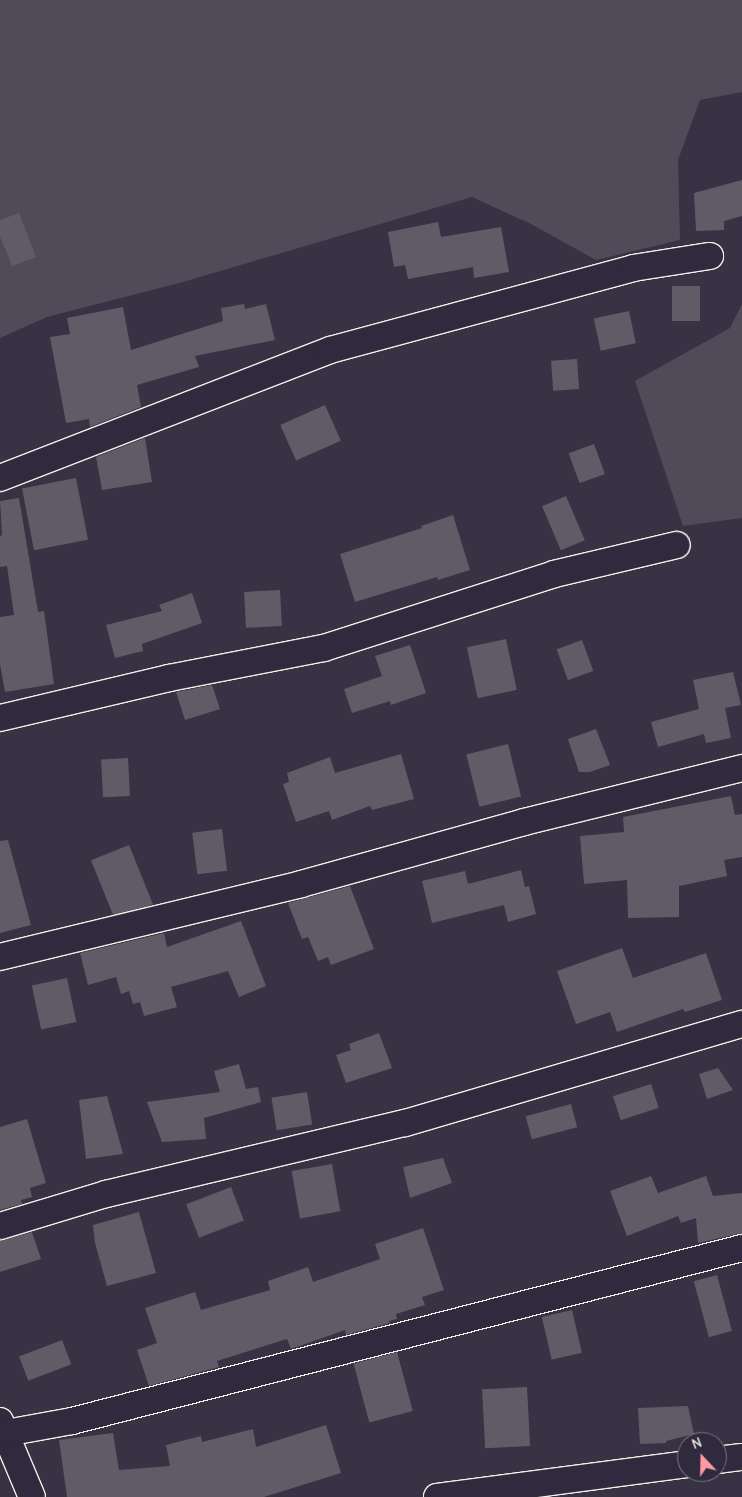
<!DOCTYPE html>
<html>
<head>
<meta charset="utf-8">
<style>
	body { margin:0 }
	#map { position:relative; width:742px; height:1497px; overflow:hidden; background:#373244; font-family:"Comic Neue",sans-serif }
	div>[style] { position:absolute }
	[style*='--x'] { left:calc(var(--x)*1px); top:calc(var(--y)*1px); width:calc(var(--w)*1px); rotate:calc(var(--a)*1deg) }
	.green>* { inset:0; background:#504b59 }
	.building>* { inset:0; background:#5f5c67; transform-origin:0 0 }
	.roads { filter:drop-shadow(1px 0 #f4f1e8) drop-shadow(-1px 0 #f4f1e8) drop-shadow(0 1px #f4f1e8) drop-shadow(0 -1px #f4f1e8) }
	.street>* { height:26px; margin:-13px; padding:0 13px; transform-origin:13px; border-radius:13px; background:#2f2a3d }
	span { translate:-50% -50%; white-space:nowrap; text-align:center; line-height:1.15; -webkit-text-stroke:4px #2f2a3d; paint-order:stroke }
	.north { position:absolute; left:677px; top:1432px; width:50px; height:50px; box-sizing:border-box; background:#2f2a3d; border:1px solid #7e7a81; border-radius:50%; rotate:339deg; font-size:14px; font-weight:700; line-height:20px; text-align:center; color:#f4f1e8 }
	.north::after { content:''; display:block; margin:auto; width:18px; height:22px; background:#ff9aa2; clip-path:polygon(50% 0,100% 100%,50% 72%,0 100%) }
</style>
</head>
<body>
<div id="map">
	<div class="green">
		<i style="clip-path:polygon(0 0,742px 0,742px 92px,700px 100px,678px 160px,680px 240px,596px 260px,531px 224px,472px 197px,183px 282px,47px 317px,0 338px)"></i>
		<i style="clip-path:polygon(742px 304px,742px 518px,683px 526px,635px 381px,730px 328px)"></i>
	</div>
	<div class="building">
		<i style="clip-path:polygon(742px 180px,742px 216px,724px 221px,724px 230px,696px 231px,694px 193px)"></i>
		<i style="clip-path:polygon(19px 213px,36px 257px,12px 266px,0 236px,0 220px)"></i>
		<i style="clip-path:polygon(438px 222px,441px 237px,501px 227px,509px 272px,474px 278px,473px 267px,408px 279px,405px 265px,394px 267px,388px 232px)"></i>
		<i style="left:672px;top:286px;width:28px;height:35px"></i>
		<i style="clip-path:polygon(244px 304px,245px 309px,266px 304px,275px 340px,195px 356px,199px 367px,137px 385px,141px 407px,90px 427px,89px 419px,66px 423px,50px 337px,70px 334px,67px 318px,123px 307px,131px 350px,223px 321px,221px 308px)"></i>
		<i style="left:629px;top:311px;width:33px;height:36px;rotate:78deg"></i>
		<i style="left:577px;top:359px;width:30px;height:26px;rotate:86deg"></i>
		<i style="left:325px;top:405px;width:39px;height:49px;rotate:66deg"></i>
		<i style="clip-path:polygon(145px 438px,152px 482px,102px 490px,96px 457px)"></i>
		<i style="left:594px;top:444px;width:32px;height:27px;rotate:70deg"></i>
		<i style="left:76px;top:478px;width:63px;height:55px;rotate:79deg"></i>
		<i style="left:566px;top:496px;width:48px;height:26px;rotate:67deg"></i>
		<i style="clip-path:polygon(19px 498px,38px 612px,44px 611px,54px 684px,5px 692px,0 664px,0 617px,14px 615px,7px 566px,0 567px,0 536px,2px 535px,0 501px)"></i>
		<i style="clip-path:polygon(453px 515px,470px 570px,438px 580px,437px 577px,355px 602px,340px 554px,422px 528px,421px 526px)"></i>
		<i style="left:280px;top:590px;width:36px;height:36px;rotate:87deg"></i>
		<i style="clip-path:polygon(192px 593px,202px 623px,142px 644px,143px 651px,115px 658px,106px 625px,162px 611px,159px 605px)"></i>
		<i style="left:506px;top:639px;width:52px;height:40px;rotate:78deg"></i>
		<i style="left:582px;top:640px;width:33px;height:27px;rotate:70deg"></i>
		<i style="clip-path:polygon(410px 645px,426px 693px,391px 705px,390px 701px,352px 713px,344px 689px,382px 676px,375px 656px)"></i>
		<i style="clip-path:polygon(733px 672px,741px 705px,725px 708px,731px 738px,706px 743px,704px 734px,658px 747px,651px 722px,699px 709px,693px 680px)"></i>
		<i style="clip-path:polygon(212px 685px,220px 709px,185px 720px,176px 692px)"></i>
		<i style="clip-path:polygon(596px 729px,610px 765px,590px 772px,579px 772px,568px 739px)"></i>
		<i style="left:508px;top:744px;width:54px;height:43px;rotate:76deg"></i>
		<i style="clip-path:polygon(401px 754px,414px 799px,372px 810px,370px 806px,332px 820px,329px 811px,296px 822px,283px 784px,289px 782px,287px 773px,330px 757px,335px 773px)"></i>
		<i style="left:128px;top:758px;width:38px;height:27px;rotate:87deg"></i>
		<i style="clip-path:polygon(731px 796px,735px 815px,742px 814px,742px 857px,724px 860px,727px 876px,679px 886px,679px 917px,628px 918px,627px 880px,584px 884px,580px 836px,624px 832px,623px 817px)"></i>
		<i style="left:222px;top:829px;width:42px;height:30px;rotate:83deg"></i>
		<i style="clip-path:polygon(8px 840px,31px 925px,0 933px,0 841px)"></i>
		<i style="left:129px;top:845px;width:64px;height:41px;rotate:68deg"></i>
		<i style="clip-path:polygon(521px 870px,525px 887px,529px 886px,536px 914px,508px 922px,504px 905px,432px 923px,422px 881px,465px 871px,468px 884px)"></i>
		<i style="clip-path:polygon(350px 886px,374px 949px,331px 965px,328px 957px,318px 961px,308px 937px,302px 939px,288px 903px)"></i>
		<i style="clip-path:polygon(241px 921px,266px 986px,239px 997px,228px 971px,171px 987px,177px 1007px,144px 1016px,140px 1002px,133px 1004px,129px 991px,121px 994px,116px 977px,88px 985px,80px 953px,164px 933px,167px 947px)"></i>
		<i style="clip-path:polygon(622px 948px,633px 978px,706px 953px,722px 1000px,685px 1012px,683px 1009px,617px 1032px,610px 1012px,576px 1024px,557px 971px)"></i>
		<i style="left:67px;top:978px;width:45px;height:36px;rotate:78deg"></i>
		<i style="clip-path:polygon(379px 1033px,392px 1068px,346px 1083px,336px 1055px,351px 1050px,349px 1044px)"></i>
		<i style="clip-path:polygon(239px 1064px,246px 1089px,258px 1087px,261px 1102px,204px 1118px,206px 1139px,162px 1142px,147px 1102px,220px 1092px,214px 1071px)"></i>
		<i style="clip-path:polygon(718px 1068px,733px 1090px,707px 1099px,699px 1074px)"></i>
		<i style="left:651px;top:1084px;width:25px;height:40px;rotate:72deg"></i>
		<i style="left:307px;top:1092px;width:33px;height:36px;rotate:81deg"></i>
		<i style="clip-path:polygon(107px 1096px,123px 1154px,86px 1159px,79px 1100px)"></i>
		<i style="left:571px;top:1104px;width:24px;height:47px;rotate:75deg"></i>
		<i style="clip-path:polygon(27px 1119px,46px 1183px,30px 1188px,32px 1197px,21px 1200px,22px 1204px,0 1210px,0 1127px)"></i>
		<i style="clip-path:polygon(443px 1158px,452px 1183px,410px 1198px,403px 1167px)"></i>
		<i style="left:332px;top:1164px;width:48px;height:41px;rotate:80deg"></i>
		<i style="clip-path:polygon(651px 1176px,658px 1193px,706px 1176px,713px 1196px,742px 1193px,742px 1233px,698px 1243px,696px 1218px,681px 1223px,678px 1216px,627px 1236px,610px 1191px)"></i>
		<i style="left:231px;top:1187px;width:36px;height:48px;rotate:69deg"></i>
		<i style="clip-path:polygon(139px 1212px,156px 1273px,107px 1286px,95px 1243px,93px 1225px)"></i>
		<i style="clip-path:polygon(423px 1228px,444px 1290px,422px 1297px,425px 1305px,396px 1314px,397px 1319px,389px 1321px,390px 1323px,346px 1335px,345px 1330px,291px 1349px,287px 1339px,217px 1361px,219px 1367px,149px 1386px,137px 1350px,157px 1343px,145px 1308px,195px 1292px,201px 1310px,270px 1290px,268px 1281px,308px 1267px,313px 1282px,380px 1259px,375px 1244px)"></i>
		<i style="clip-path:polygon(32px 1232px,41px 1259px,0 1272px,0 1241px)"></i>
		<i style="left:717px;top:1275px;width:58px;height:24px;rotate:75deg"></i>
		<i style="left:572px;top:1310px;width:44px;height:31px;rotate:77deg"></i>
		<i style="left:62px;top:1340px;width:26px;height:46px;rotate:69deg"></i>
		<i style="left:397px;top:1352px;width:61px;height:45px;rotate:75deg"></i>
		<i style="left:527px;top:1387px;width:59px;height:45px;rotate:87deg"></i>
		<i style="clip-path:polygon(688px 1406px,694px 1434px,666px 1441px,666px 1443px,640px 1444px,638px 1408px)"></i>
		<i style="clip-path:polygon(326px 1425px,341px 1473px,264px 1497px,67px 1497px,59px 1440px,113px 1433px,119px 1470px,170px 1466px,166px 1445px,201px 1436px,202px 1442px,253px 1429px,256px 1447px)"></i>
	</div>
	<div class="roads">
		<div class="street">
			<i style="--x:0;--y:478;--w:354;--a:-21.2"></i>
			<i style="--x:330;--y:350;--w:314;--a:-15.1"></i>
			<i style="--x:633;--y:268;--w:78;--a:-8.9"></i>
			<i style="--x:0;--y:718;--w:174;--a:-13.3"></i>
			<i style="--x:169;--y:678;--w:158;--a:-11"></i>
			<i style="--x:324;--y:648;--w:242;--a:-17.8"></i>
			<i style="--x:554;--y:574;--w:126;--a:-13.3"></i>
			<i style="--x:0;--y:957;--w:310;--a:-13.6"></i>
			<i style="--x:301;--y:884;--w:231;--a:-15.5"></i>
			<i style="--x:524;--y:822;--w:225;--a:-13.9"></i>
			<i style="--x:0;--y:1226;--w:111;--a:-16.8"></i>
			<i style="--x:106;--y:1194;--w:307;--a:-13.4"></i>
			<i style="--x:405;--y:1123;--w:351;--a:-16.4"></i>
			<i style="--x:0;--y:1421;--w:82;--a:67.2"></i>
			<i style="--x:6;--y:1433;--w:67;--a:-10.3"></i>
			<i style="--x:72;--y:1421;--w:692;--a:-14.48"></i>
			<i style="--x:717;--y:1460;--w:25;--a:-7"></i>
			<i style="--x:437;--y:1497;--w:252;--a:-7.5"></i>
		</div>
	</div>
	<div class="north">N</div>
</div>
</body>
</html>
